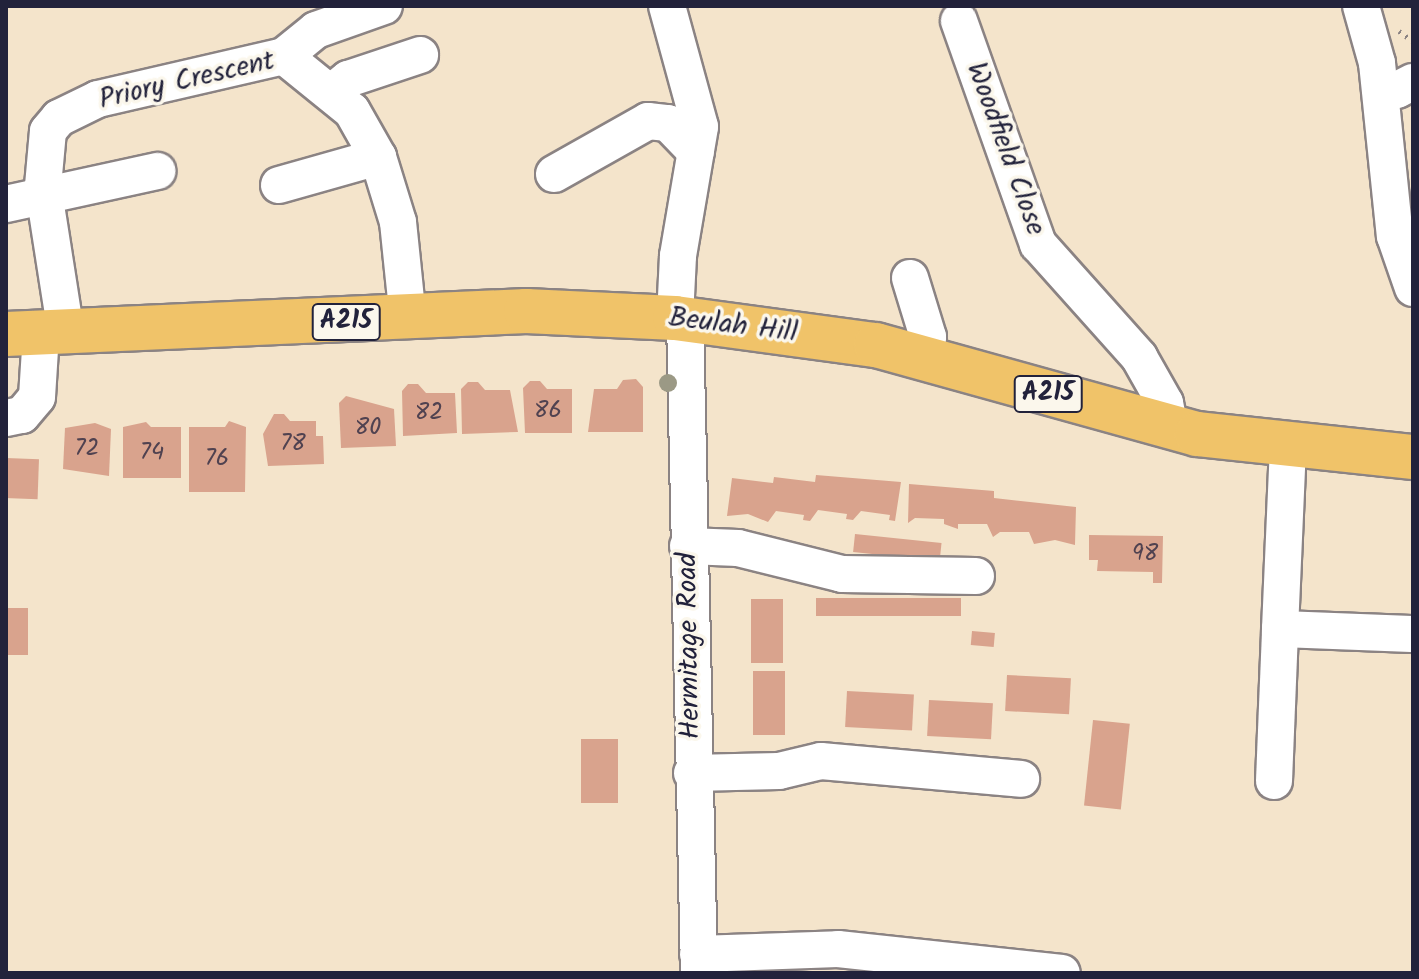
<!DOCTYPE html>
<html>
<head>
<meta charset="utf-8">
<style>
	body { margin:0 }
	#map { position:relative; width:1419px; height:979px; overflow:hidden; background:#f4e4cb; font-family:Kalam,sans-serif }
	div>[style] { position:absolute }
	[style*='--x'] { left:calc(var(--x)*1px); top:calc(var(--y)*1px); width:calc(var(--w)*1px); rotate:calc(var(--a)*1deg) }
	.building>* { inset:0; background:#d9a38d; transform-origin:0 0 }
	.path>* { height:5px; margin-top:-2.5px; transform-origin:0; background:repeating-linear-gradient(90deg,#8b8383 0 2px,transparent 0 8px) }
	.roads { filter:drop-shadow(2px 0 #8b8383) drop-shadow(-2px 0 #8b8383) drop-shadow(0 2px #8b8383) drop-shadow(0 -2px #8b8383) }
	.minor>* { height:36px; margin:-18px; padding:0 18px; transform-origin:18px; border-radius:18px; background:#fff }
	.major>* { height:44px; margin:-22px; padding:0 22px; transform-origin:22px; border-radius:22px; background:#f0c369 }
	.trees>* { width:18px; height:18px; margin:-9px; border-radius:50%; background:#9b9985 }
	span { translate:-50% -50%; white-space:nowrap; text-align:center; line-height:1.15; -webkit-text-stroke:7px #fbf7ec; paint-order:stroke }
	.number-label { font-size:24px; color:#504250 }
	.number-label span { -webkit-text-stroke-width:0 }
	.shield-label span { padding:2px 6px; background:#fbf7ec; border:2px solid; border-radius:6px; -webkit-text-stroke-width:0 }
	.shield-label { font-size:26px; color:#22223b; font-weight:700 }
	.street-label { font-size:28px; color:#22223b }
	.frame { position:absolute; inset:0; border:8px solid #22223b; pointer-events:none }
</style>
</head>
<body>
<div id="map">
	<div class="building">
		<i style="clip-path:polygon(636px 379px,643px 387px,643px 432px,588px 432px,594px 389px,617px 389px,623px 380px)"></i>
		<i style="clip-path:polygon(530px 381px,540px 381px,547px 389px,572px 389px,572px 433px,525px 433px,523px 388px)"></i>
		<i style="clip-path:polygon(468px 382px,478px 382px,485px 390px,510px 390px,518px 432px,462px 434px,461px 389px)"></i>
		<i style="clip-path:polygon(408px 384px,418px 384px,426px 393px,455px 393px,457px 433px,403px 436px,402px 391px)"></i>
		<i style="clip-path:polygon(346px 396px,394px 409px,396px 446px,341px 448px,339px 403px)"></i>
		<i style="clip-path:polygon(274px 414px,284px 414px,290px 421px,316px 421px,316px 436px,323px 436px,324px 464px,268px 466px,263px 434px)"></i>
		<i style="clip-path:polygon(229px 421px,246px 427px,245px 492px,189px 492px,189px 427px,225px 427px)"></i>
		<i style="clip-path:polygon(146px 422px,151px 427px,181px 427px,181px 478px,123px 478px,123px 427px)"></i>
		<i style="clip-path:polygon(95px 423px,111px 429px,109px 476px,63px 469px,65px 428px)"></i>
		<i style="left:6px;top:458px;width:33px;height:40px;rotate:2deg"></i>
		<i style="clip-path:polygon(816px 475px,901px 482px,895px 521px,889px 520px,890px 515px,861px 511px,853px 520px,846px 519px,847px 514px,818px 510px,810px 521px,803px 520px,804px 515px,776px 511px,768px 522px,748px 514px,727px 516px,732px 478px,773px 483px,774px 477px,815px 482px)"></i>
		<i style="clip-path:polygon(909px 484px,994px 491px,994px 498px,1076px 507px,1075px 545px,1055px 540px,1034px 544px,1029px 532px,1000px 532px,993px 537px,987px 524px,958px 524px,958px 529px,944px 524px,944px 519px,915px 518px,908px 523px)"></i>
		<i style="left:855px;top:534px;width:87px;height:18px;rotate:6deg"></i>
		<i style="clip-path:polygon(1089px 535px,1163px 536px,1162px 583px,1153px 583px,1153px 572px,1097px 571px,1098px 560px,1089px 560px)"></i>
		<i style="left:816px;top:598px;width:145px;height:18px"></i>
		<i style="left:751px;top:599px;width:32px;height:64px"></i>
		<i style="left:6px;top:608px;width:22px;height:47px"></i>
		<i style="left:972px;top:631px;width:23px;height:14px;rotate:5deg"></i>
		<i style="left:753px;top:671px;width:32px;height:64px"></i>
		<i style="left:1007px;top:675px;width:64px;height:36px;rotate:3deg"></i>
		<i style="left:847px;top:691px;width:67px;height:36px;rotate:3deg"></i>
		<i style="left:929px;top:700px;width:64px;height:36px;rotate:3deg"></i>
		<i style="left:1093px;top:720px;width:37px;height:86px;rotate:6deg"></i>
		<i style="left:581px;top:739px;width:37px;height:64px"></i>
	</div>
	<div class="path">
		<i style="--x:1399;--y:31;--w:17;--a:36"></i>
	</div>
	<div class="roads">
		<div class="minor">
			<i style="--x:667;--y:6;--w:125;--a:74.7"></i>
			<i style="--x:700;--y:127;--w:131;--a:99.7"></i>
			<i style="--x:678;--y:256;--w:62;--a:92.8"></i>
			<i style="--x:1361;--y:6;--w:59;--a:74.3"></i>
			<i style="--x:1377;--y:63;--w:174;--a:84.1"></i>
			<i style="--x:1395;--y:236;--w:55;--a:70.9"></i>
			<i style="--x:959;--y:21;--w:237;--a:70.5"></i>
			<i style="--x:1038;--y:244;--w:152;--a:48.2"></i>
			<i style="--x:1139;--y:357;--w:53;--a:60.5"></i>
			<i style="--x:1165;--y:403;--w:25;--a:79"></i>
			<i style="--x:284;--y:56;--w:41;--a:-39.1"></i>
			<i style="--x:316;--y:30;--w:72;--a:-19.4"></i>
			<i style="--x:1380;--y:89;--w:17;--a:3"></i>
			<i style="--x:1397;--y:90;--w:18;--a:-27"></i>
			<i style="--x:332;--y:92;--w:21;--a:-39"></i>
			<i style="--x:348;--y:79;--w:76;--a:-18.4"></i>
			<i style="--x:554;--y:174;--w:108;--a:-29.4"></i>
			<i style="--x:648;--y:121;--w:20;--a:6"></i>
			<i style="--x:668;--y:123;--w:40;--a:46"></i>
			<i style="--x:279;--y:185;--w:103;--a:-15.8"></i>
			<i style="--x:6;--y:204;--w:155;--a:-12.3"></i>
			<i style="--x:910;--y:278;--w:62;--a:73"></i>
			<i style="--x:928;--y:337;--w:21;--a:107"></i>
			<i style="--x:685;--y:319;--w:654;--a:88.77"></i>
			<i style="--x:66;--y:333;--w:149;--a:-98.9"></i>
			<i style="--x:43;--y:186;--w:55;--a:-84.8"></i>
			<i style="--x:48;--y:131;--w:17;--a:-50"></i>
			<i style="--x:59;--y:118;--w:43;--a:-26"></i>
			<i style="--x:98;--y:99;--w:191;--a:-13"></i>
			<i style="--x:284;--y:56;--w:87;--a:39"></i>
			<i style="--x:352;--y:111;--w:53;--a:60.5"></i>
			<i style="--x:378;--y:157;--w:68;--a:72.9"></i>
			<i style="--x:398;--y:222;--w:98;--a:84.1"></i>
			<i style="--x:6;--y:418;--w:16;--a:-11"></i>
			<i style="--x:22;--y:415;--w:23;--a:-50"></i>
			<i style="--x:37;--y:397;--w:63;--a:-86.4"></i>
			<i style="--x:688;--y:546;--w:50;--a:2.3"></i>
			<i style="--x:738;--y:548;--w:107;--a:14"></i>
			<i style="--x:842;--y:574;--w:134;--a:0.9"></i>
			<i style="--x:1280;--y:629;--w:184;--a:-87.5"></i>
			<i style="--x:692;--y:773;--w:87;--a:-1.3"></i>
			<i style="--x:779;--y:771;--w:43;--a:-13.4"></i>
			<i style="--x:821;--y:761;--w:201;--a:5.1"></i>
			<i style="--x:1274;--y:781;--w:152;--a:-87.7"></i>
			<i style="--x:1280;--y:629;--w:133;--a:2.2"></i>
			<i style="--x:698;--y:954;--w:140;--a:-2"></i>
			<i style="--x:838;--y:949;--w:225;--a:6.1"></i>
		</div>
		<div class="major">
			<i style="--x:6;--y:334;--w:521;--a:-2.53"></i>
			<i style="--x:526;--y:311;--w:149;--a:2.7"></i>
			<i style="--x:675;--y:318;--w:203;--a:7.7"></i>
			<i style="--x:876;--y:345;--w:333;--a:15.5"></i>
			<i style="--x:1197;--y:434;--w:217;--a:6.1"></i>
		</div>
	</div>
	<div class="trees">
		<i style="left:668px;top:383px"></i>
	</div>
	<div class="number-label">
		<span style="left:548px;top:411px">86</span>
		<span style="left:429px;top:413px">82</span>
		<span style="left:368px;top:428px">80</span>
		<span style="left:293px;top:444px">78</span>
		<span style="left:87px;top:449px">72</span>
		<span style="left:152px;top:453px">74</span>
		<span style="left:217px;top:459px">76</span>
		<span style="left:1145px;top:554px">98</span>
	</div>
	<div class="shield-label">
		<span style="left:346px;top:322px">A215</span>
		<span style="left:1048px;top:394px">A215</span>
	</div>
	<div class="street-label">
		<span style="left:187px;top:81px;rotate:-13deg">Priory Crescent</span>
		<span style="left:1005px;top:149px;rotate:70deg">Woodfield Close</span>
		<span style="left:733px;top:326px;rotate:7deg">Beulah Hill</span>
		<span style="left:690px;top:646px;rotate:-91deg">Hermitage Road</span>
	</div>
	<div class="frame"></div>
</div>
</body>
</html>
